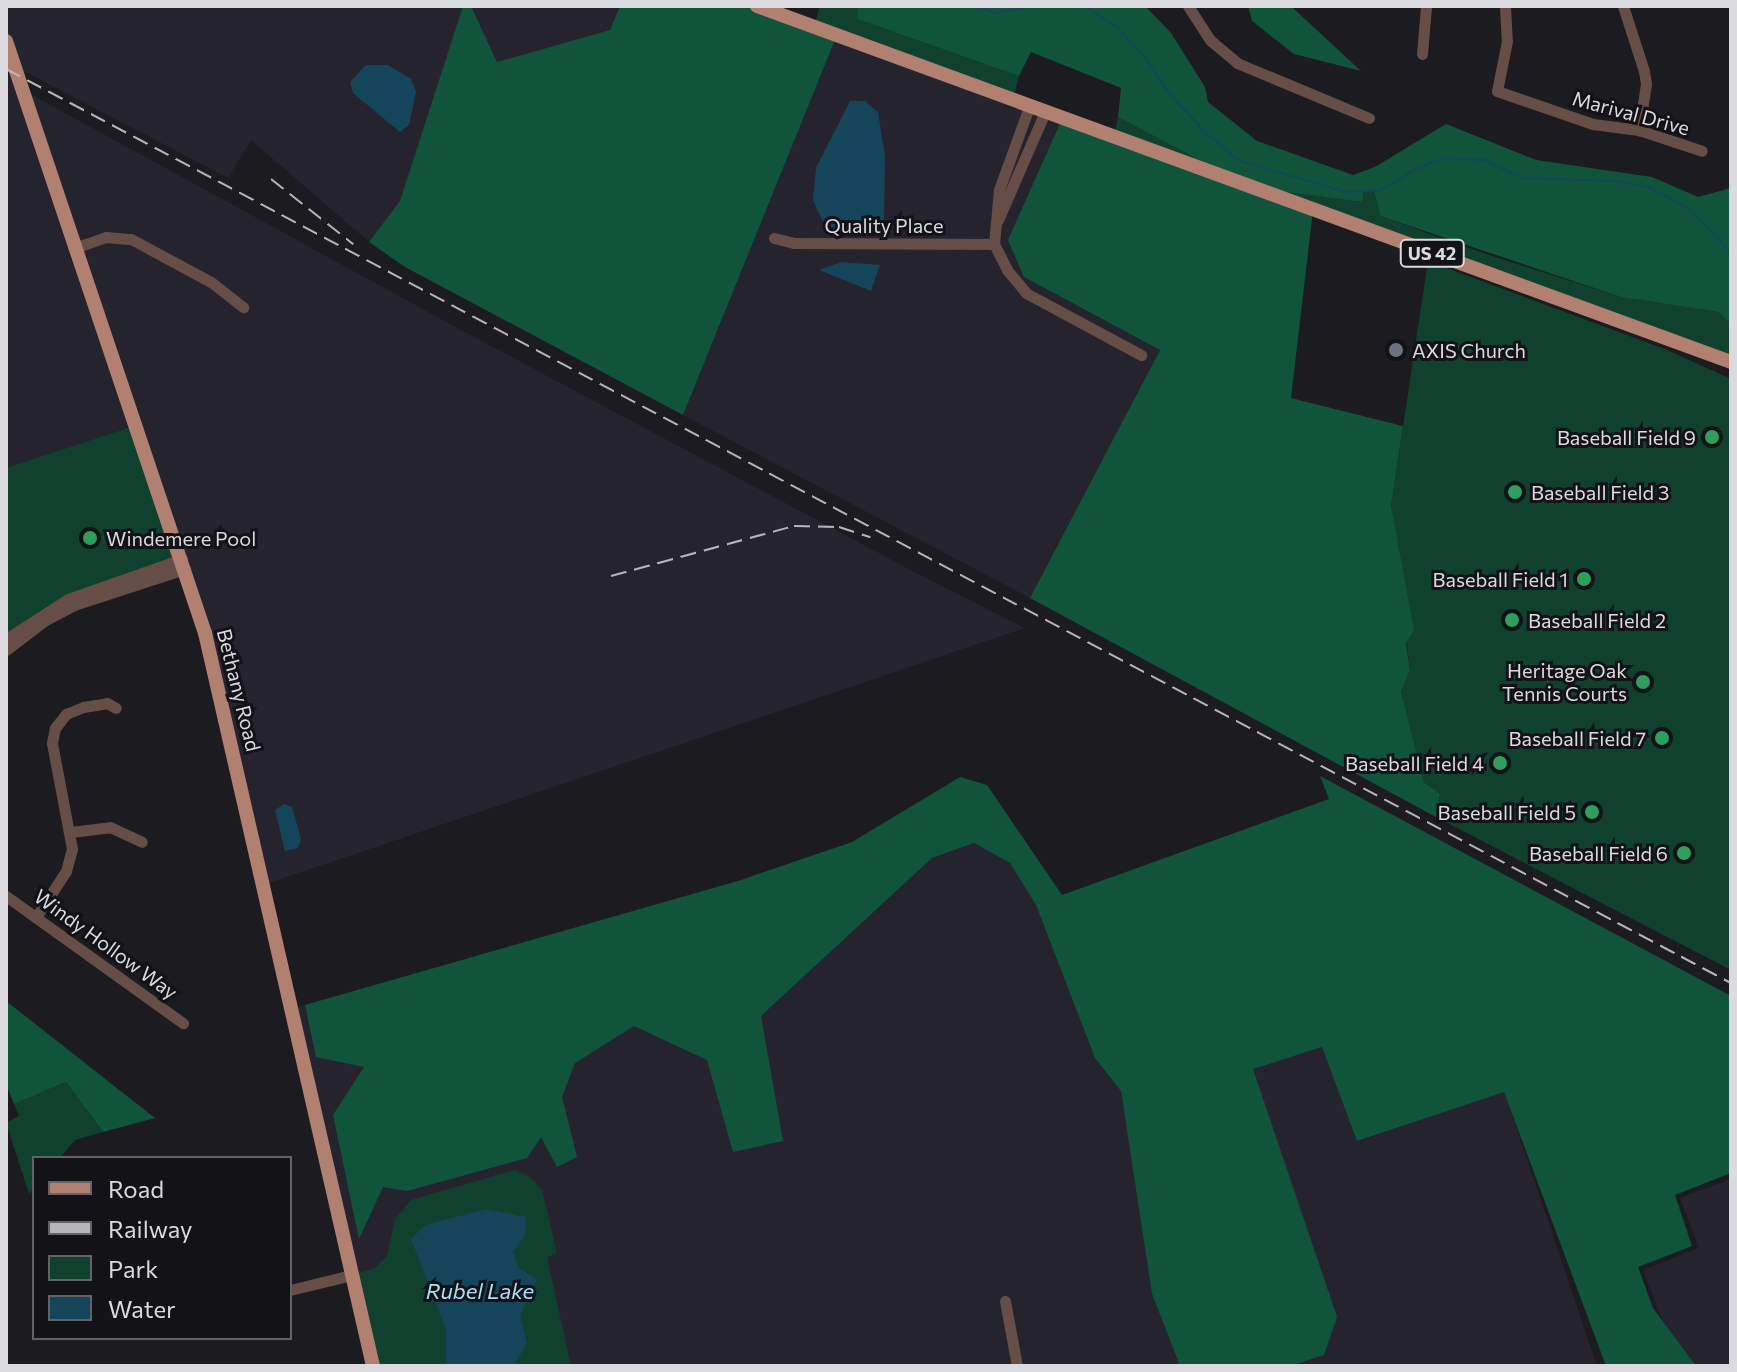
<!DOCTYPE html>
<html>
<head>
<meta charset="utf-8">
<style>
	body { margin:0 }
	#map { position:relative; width:1737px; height:1372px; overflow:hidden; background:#1c1b20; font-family:Commissioner,sans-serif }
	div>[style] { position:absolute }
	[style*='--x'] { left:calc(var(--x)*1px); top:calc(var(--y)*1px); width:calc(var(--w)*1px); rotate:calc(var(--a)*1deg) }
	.built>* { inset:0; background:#25242e }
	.green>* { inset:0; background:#10412f }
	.forest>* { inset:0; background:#10543c }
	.water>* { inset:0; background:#15455a }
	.stream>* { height:2px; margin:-1px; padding:0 1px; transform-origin:1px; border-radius:1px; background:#15455a }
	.minor>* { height:11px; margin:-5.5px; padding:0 5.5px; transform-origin:5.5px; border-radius:5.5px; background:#664e47 }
	.major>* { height:14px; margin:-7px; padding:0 7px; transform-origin:7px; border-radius:7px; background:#b18070 }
	.rail>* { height:2px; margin-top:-1px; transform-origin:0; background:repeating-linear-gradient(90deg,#b6b5b9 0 16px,transparent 0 24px) }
	.dots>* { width:22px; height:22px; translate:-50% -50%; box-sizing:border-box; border:4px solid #131217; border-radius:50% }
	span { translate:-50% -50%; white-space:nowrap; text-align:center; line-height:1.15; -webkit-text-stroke:6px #131217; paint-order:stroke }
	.shield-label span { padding:2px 6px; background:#131217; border:2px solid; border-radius:6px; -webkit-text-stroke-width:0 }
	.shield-label { font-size:18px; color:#dbdade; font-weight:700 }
	.street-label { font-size:20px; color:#dbdade }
	.poi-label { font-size:20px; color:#dbdade }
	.left { translate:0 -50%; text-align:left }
	.right { translate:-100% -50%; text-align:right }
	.water-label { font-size:22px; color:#abdff9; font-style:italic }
	.frame { position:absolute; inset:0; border:8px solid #dbdade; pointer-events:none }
	.legend { position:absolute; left:32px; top:1156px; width:260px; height:184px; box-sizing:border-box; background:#131217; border:2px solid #636267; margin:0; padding:10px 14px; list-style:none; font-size:24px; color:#dbdade }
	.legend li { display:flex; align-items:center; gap:16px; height:40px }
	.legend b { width:40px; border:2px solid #636267 }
</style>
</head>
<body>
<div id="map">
	<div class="built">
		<i style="clip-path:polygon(6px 6px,463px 6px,400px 202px,369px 242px,251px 140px,228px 178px,16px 67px,23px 90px,463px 331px,922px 576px,1025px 628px,263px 885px,224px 709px,137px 425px,6px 468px)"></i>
		<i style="clip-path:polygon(471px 6px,620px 6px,611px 30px,497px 62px)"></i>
		<i style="clip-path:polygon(837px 35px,1062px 119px,1024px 277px,1160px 350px,1030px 598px,683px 415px)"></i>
		<i style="clip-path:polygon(974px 843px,1010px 863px,1036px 905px,1095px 1058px,1121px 1090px,1152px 1294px,1180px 1366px,374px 1366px,291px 1009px,738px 881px,762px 1015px,932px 858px)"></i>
		<i style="clip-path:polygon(1322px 1047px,1358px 1141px,1504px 1091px,1597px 1366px,1290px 1366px,1324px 1355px,1252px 1068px)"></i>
		<i style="clip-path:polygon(1731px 1179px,1731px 1366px,1680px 1366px,1643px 1270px,1699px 1248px,1680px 1198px)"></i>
	</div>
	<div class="green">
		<i style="clip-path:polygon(820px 6px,858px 6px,857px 19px,1019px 76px,1013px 100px,814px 27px)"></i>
		<i style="clip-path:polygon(1118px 117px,1252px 187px,1362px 202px,1364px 191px,1374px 191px,1380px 216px,1486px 254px,1621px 297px,1718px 312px,1731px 324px,1731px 362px,1114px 137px)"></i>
		<i style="clip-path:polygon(1428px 261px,1667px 350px,1731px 379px,1731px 970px,1436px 817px,1440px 794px,1424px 782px,1401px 691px,1410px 671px,1391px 506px)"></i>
		<i style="clip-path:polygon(137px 425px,182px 559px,6px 639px,6px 468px)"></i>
		<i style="clip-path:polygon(66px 1082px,103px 1132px,75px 1140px,60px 1158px,34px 1158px,34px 1188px,29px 1194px,6px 1123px,19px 1116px,14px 1104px)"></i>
		<i style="clip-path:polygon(515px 1170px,530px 1177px,542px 1190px,557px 1253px,547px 1257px,571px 1366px,373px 1366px,352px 1275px,375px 1268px,387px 1256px,395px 1219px,411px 1200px)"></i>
	</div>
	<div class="forest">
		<i style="clip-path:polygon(463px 6px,471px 6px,497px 62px,610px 30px,620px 6px,757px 6px,837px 35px,683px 415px,405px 267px,369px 242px,400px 201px)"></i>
		<i style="clip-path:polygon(858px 6px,1145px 6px,1171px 33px,1205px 87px,1208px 102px,1257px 141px,1353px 175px,1375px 167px,1446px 124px,1536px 160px,1652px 177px,1698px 197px,1731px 188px,1731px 324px,1718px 312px,1621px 297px,1380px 216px,1374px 191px,1364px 191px,1362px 202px,1257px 188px,1313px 210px,1291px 398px,1403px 426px,1391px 506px,1414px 630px,1406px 643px,1410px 671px,1401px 691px,1424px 782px,1440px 794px,1436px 817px,1030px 598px,1160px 350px,1024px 277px,1008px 240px,1062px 119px,1245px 184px,1118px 117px,1121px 88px,1031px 52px,1019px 76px,857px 19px)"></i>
		<i style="clip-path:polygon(1248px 6px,1299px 6px,1293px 8px,1361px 71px,1294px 54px,1252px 21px)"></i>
		<i style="clip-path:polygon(1320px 776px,1731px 996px,1731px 1173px,1675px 1195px,1692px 1246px,1638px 1267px,1653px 1308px,1696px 1366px,1606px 1366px,1504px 1092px,1357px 1141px,1322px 1047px,1253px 1069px,1337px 1317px,1324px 1355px,1290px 1366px,1180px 1366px,1152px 1294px,1121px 1091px,1095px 1058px,1036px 905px,1010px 863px,974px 843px,932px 858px,761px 1016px,783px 1141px,733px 1152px,707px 1060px,634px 1026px,575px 1063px,562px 1097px,577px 1157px,557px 1167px,541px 1137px,527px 1158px,407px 1191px,383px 1187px,359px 1239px,333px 1115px,364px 1067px,316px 1057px,305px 1005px,738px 881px,852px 842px,960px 777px,987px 785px,1062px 895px,1329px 799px)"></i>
		<i style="clip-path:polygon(6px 1001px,155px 1118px,103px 1132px,66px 1082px,14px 1104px,6px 1084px)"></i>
	</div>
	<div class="water">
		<i style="clip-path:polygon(366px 65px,388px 65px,411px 79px,416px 92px,409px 125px,400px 132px,353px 93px,350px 82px)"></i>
		<i style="clip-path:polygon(850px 101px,865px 101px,878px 112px,885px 156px,884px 220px,862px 229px,836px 229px,822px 220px,813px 200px,816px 168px)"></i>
		<i style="clip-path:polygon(841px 262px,880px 265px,871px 291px,819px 270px)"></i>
		<i style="clip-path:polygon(284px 804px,292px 807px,301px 839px,298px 848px,285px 851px,275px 810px)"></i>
		<i style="clip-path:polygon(486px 1209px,526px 1217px,525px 1235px,513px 1252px,518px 1267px,537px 1280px,520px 1315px,527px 1343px,514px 1366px,446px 1366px,446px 1329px,411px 1239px,425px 1225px)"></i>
	</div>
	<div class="stream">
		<i style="--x:976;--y:6;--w:20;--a:20"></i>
		<i style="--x:995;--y:13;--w:42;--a:-9.7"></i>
		<i style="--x:1076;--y:6;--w:11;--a:10"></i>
		<i style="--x:1087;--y:8;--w:34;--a:32"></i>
		<i style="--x:1116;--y:26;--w:42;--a:46.9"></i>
		<i style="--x:1145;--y:57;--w:42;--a:56.7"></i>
		<i style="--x:1168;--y:92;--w:57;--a:47.1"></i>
		<i style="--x:1207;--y:134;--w:43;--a:39.3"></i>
		<i style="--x:1240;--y:161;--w:110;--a:16.3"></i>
		<i style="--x:1346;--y:192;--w:35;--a:-3"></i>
		<i style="--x:1381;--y:190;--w:39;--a:-31"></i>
		<i style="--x:1414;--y:170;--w:31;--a:-22"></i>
		<i style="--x:1443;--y:158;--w:42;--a:2.7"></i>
		<i style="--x:1485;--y:160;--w:41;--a:25.9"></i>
		<i style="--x:1522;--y:178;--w:94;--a:1.8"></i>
		<i style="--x:1616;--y:181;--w:34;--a:10"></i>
		<i style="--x:1649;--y:187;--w:47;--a:28.2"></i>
		<i style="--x:1690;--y:209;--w:60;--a:47"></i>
	</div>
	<div class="minor">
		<i style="--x:1188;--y:6;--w:40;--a:57.1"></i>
		<i style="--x:1210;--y:40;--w:35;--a:40"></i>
		<i style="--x:1237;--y:63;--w:143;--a:22.6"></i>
		<i style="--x:1505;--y:6;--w:35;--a:87"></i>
		<i style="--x:1507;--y:41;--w:51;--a:101.3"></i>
		<i style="--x:1497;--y:91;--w:102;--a:19"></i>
		<i style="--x:1593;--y:124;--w:46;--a:7.4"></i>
		<i style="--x:1639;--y:130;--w:66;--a:18.4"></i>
		<i style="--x:1623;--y:6;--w:68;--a:72.1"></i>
		<i style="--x:1644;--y:71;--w:13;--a:81"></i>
		<i style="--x:1646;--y:84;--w:47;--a:98.7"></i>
		<i style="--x:1422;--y:54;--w:48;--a:-85.2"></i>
		<i style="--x:1029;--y:107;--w:88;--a:109.9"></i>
		<i style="--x:999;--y:190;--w:54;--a:95.3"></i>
		<i style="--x:994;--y:244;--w:29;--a:63"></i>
		<i style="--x:1007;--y:270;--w:30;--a:50"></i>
		<i style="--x:1026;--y:293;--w:131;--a:28.3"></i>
		<i style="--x:998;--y:220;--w:118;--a:-66.5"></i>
		<i style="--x:774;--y:238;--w:21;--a:14"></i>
		<i style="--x:794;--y:243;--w:200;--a:0.3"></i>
		<i style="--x:77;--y:247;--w:31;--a:-19"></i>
		<i style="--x:106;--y:237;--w:25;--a:5"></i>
		<i style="--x:131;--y:239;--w:91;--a:28.3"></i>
		<i style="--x:211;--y:282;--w:41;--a:38"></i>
		<i style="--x:6;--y:639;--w:74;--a:-32.8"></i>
		<i style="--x:68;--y:599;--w:121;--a:-19.3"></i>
		<i style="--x:6;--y:650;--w:48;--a:-37.3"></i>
		<i style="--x:44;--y:621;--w:34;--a:-28"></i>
		<i style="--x:74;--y:605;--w:117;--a:-18"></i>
		<i style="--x:71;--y:832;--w:39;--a:-7"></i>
		<i style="--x:110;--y:827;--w:35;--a:25"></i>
		<i style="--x:6;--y:896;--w:218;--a:35.7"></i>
		<i style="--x:36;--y:917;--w:55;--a:-56.9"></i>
		<i style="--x:66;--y:871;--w:23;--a:-75"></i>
		<i style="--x:72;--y:849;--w:108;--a:-100.7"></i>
		<i style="--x:52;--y:743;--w:15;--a:-79"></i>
		<i style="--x:55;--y:728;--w:18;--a:-52"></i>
		<i style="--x:66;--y:714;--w:18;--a:-22"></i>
		<i style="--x:83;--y:707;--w:24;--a:-9"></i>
		<i style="--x:107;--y:703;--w:10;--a:29"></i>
		<i style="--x:290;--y:1290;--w:64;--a:-13.6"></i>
		<i style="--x:1005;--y:1301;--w:66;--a:79.5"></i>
	</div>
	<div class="major">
		<i style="--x:757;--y:6;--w:1037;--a:20.08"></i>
		<i style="--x:6;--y:41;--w:625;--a:71.42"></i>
		<i style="--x:205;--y:633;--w:752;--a:77.09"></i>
	</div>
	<div class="rail">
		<i style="--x:6;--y:69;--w:1952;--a:27.92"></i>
		<i style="--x:271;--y:179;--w:105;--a:38.4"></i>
		<i style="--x:611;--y:576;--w:190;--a:-15.3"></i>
		<i style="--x:794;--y:526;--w:45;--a:1.3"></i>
		<i style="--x:839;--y:527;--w:33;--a:18"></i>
	</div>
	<div class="dots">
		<i style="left:1396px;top:350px;background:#6b7280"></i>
		<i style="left:1712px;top:437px;background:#2e9e5b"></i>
		<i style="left:1515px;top:492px;background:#2e9e5b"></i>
		<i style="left:90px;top:538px;background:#2e9e5b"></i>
		<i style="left:1584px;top:579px;background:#2e9e5b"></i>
		<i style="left:1512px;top:620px;background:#2e9e5b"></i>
		<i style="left:1643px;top:682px;background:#2e9e5b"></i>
		<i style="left:1662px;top:738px;background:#2e9e5b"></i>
		<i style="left:1500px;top:763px;background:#2e9e5b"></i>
		<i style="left:1592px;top:812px;background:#2e9e5b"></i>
		<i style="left:1684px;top:853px;background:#2e9e5b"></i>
	</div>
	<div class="shield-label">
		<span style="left:1432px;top:253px">US 42</span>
	</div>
	<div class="street-label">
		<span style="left:1631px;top:113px;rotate:15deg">Marival Drive</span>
		<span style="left:884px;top:225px">Quality Place</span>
		<span style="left:239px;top:690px;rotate:76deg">Bethany Road</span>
		<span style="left:106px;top:944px;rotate:36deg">Windy Hollow Way</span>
	</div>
	<div class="poi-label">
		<span class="left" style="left:1412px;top:350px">AXIS Church</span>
		<span class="right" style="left:1696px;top:437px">Baseball Field 9</span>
		<span class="left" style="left:1531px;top:492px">Baseball Field 3</span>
		<span class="left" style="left:106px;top:538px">Windemere Pool</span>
		<span class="right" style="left:1568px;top:579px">Baseball Field 1</span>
		<span class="left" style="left:1528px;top:620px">Baseball Field 2</span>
		<span class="right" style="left:1627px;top:682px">Heritage Oak<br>Tennis Courts</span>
		<span class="right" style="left:1646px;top:738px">Baseball Field 7</span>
		<span class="right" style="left:1484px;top:763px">Baseball Field 4</span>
		<span class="right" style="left:1576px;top:812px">Baseball Field 5</span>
		<span class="right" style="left:1668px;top:853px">Baseball Field 6</span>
	</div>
	<div class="water-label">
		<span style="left:480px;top:1291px">Rubel Lake</span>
	</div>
	<div class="frame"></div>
	<ul class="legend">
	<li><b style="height:10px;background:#b18070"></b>Road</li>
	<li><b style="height:10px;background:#b6b5b9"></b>Railway</li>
	<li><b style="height:22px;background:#10412f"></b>Park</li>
	<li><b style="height:22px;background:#15455a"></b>Water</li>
	</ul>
</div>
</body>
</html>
